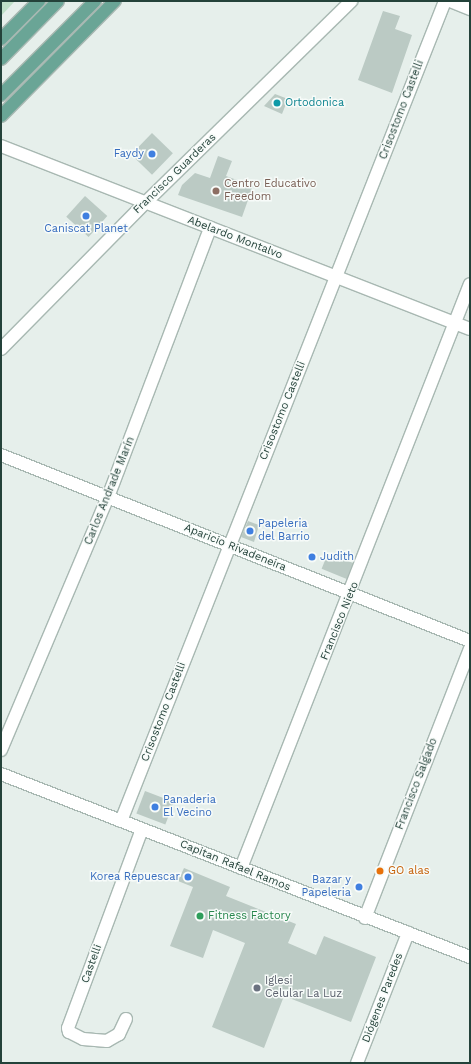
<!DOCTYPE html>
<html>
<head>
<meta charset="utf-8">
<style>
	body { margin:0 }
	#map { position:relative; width:471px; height:1064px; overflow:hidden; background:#e6efeb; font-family:"Work Sans",sans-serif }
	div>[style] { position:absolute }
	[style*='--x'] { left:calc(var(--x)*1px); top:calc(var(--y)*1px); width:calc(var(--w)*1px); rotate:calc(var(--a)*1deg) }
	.green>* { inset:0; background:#bfe0c8 }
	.building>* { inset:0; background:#bbcac4; transform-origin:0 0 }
	.roads { filter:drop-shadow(1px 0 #a8b8b2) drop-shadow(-1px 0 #a8b8b2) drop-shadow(0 1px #a8b8b2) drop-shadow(0 -1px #a8b8b2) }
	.minor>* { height:12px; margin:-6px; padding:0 6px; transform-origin:6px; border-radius:6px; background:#fff }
	.major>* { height:12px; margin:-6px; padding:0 6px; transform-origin:6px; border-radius:6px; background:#6aa596 }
	.dots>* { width:11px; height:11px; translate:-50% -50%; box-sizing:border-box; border:2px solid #f7fbf9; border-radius:50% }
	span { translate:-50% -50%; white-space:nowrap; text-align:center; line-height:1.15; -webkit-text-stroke:3px #f7fbf9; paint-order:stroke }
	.culture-label { font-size:11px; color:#0d838f }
	.left { translate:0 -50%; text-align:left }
	.street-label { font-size:11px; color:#24423a }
	.shop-label { font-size:11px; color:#366cbe }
	.right { translate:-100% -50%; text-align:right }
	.education-label { font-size:11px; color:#785e54 }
	.food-label { font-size:11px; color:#c56008 }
	.leisure-label { font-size:11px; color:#27864d }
	.worship-label { font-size:11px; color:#5b616d }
	.frame { position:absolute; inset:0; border:2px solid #24423a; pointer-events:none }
</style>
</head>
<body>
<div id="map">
	<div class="green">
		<i style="clip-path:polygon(1px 1px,15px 1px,1px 16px)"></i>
	</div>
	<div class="building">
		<i style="clip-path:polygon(383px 11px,400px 16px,395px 29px,412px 35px,392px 93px,358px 80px)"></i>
		<i style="clip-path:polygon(275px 94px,288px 99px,282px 114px,264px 106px)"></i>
		<i style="left:152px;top:133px;width:29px;height:30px;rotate:44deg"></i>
		<i style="clip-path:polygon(218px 156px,232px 161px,226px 176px,253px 186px,242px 217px,178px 195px,182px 185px,195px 173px,210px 178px)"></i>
		<i style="left:85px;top:196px;width:30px;height:28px;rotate:42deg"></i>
		<i style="clip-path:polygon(248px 521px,259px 525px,254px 542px,241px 537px)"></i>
		<i style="left:328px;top:553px;width:27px;height:17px;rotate:22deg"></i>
		<i style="left:145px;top:791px;width:31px;height:24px;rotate:21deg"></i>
		<i style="clip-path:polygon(184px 868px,230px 887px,226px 896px,296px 924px,288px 943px,316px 955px,324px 936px,376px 957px,351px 1022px,284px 996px,264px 1048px,212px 1027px,245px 943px,213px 930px,203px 958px,170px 946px,193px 887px,178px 881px)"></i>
	</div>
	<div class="roads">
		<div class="minor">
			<i style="--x:450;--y:1;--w:22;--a:22"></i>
			<i style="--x:1;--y:146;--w:503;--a:21.32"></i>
			<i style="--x:1;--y:349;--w:205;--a:-45.4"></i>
			<i style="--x:145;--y:203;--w:289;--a:-44.4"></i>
			<i style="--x:1;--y:455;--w:505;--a:21.63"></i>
			<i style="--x:1;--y:750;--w:275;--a:-67.1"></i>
			<i style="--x:108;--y:497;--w:288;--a:-69.2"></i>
			<i style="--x:1;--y:774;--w:503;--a:21.32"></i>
			<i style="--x:121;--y:821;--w:882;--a:-68.44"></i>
			<i style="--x:241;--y:868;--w:627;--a:-68.59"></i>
			<i style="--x:365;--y:918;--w:289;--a:-68.7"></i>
			<i style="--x:126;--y:1019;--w:17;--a:115"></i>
			<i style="--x:119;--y:1034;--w:14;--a:150"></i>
			<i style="--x:107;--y:1041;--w:24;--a:-175"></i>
			<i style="--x:83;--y:1039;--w:16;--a:-153"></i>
			<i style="--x:69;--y:1032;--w:4;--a:-104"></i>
			<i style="--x:68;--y:1028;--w:212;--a:-69.6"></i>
			<i style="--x:357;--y:1063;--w:140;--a:-68.6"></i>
		</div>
		<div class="major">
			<i style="--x:1;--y:39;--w:54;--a:-45"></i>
			<i style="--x:1;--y:59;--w:81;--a:-45.5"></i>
			<i style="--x:1;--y:95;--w:133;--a:-45"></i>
			<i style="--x:1;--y:116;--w:162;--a:-45.3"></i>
		</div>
	</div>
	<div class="dots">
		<i style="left:277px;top:103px;background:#0f9aa8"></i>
		<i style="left:152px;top:154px;background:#3f7fe0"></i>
		<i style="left:216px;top:191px;background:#8d6e63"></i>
		<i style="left:86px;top:216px;background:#3f7fe0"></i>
		<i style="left:250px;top:531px;background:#3f7fe0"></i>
		<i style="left:312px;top:557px;background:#3f7fe0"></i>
		<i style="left:155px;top:807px;background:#3f7fe0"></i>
		<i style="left:380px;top:871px;background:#e8710a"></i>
		<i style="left:188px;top:877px;background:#3f7fe0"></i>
		<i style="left:359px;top:887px;background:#3f7fe0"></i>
		<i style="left:200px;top:916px;background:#2e9e5b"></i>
		<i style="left:257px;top:988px;background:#6b7280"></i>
	</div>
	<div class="culture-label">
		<span class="left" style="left:285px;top:103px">Ortodonica</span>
	</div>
	<div class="street-label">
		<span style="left:402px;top:110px;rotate:-69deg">Crisostomo Castelli</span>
		<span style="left:175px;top:174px;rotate:-44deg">Francisco Guarderas</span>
		<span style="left:235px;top:238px;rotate:21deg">Abelardo Montalvo</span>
		<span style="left:283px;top:411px;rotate:-68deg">Crisostomo Castelli</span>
		<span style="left:110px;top:491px;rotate:-68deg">Carlos Andrade Marín</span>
		<span style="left:235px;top:548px;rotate:22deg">Aparicio Rivadeneira</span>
		<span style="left:340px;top:621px;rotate:-68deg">Francisco Nieto</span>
		<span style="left:164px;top:712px;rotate:-69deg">Crisostomo Castelli</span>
		<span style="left:417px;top:784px;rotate:-69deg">Francisco Salgado</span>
		<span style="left:235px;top:866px;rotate:22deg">Capitan Rafael Ramos</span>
		<span style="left:92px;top:964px;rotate:-70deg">Castelli</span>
		<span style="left:383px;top:998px;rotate:-69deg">Diógenes Paredes</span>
	</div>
	<div class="shop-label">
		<span class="right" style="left:144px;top:154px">Faydy</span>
		<span style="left:86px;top:229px">Caniscat Planet</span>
		<span class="left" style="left:258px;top:531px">Papeleria<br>del Barrio</span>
		<span class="left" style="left:320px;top:557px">Judith</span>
		<span class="left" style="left:163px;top:807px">Panaderia<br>El Vecino</span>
		<span class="right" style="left:180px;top:877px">Korea Repuescar</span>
		<span class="right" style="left:351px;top:887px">Bazar y<br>Papeleria</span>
	</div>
	<div class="education-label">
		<span class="left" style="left:224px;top:191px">Centro Educativo<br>Freedom</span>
	</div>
	<div class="food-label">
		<span class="left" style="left:388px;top:871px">GO alas</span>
	</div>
	<div class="leisure-label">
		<span class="left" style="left:208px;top:916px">Fitness Factory</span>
	</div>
	<div class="worship-label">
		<span class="left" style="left:265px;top:988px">Iglesi<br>Celular La Luz</span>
	</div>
	<div class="frame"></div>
</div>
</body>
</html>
